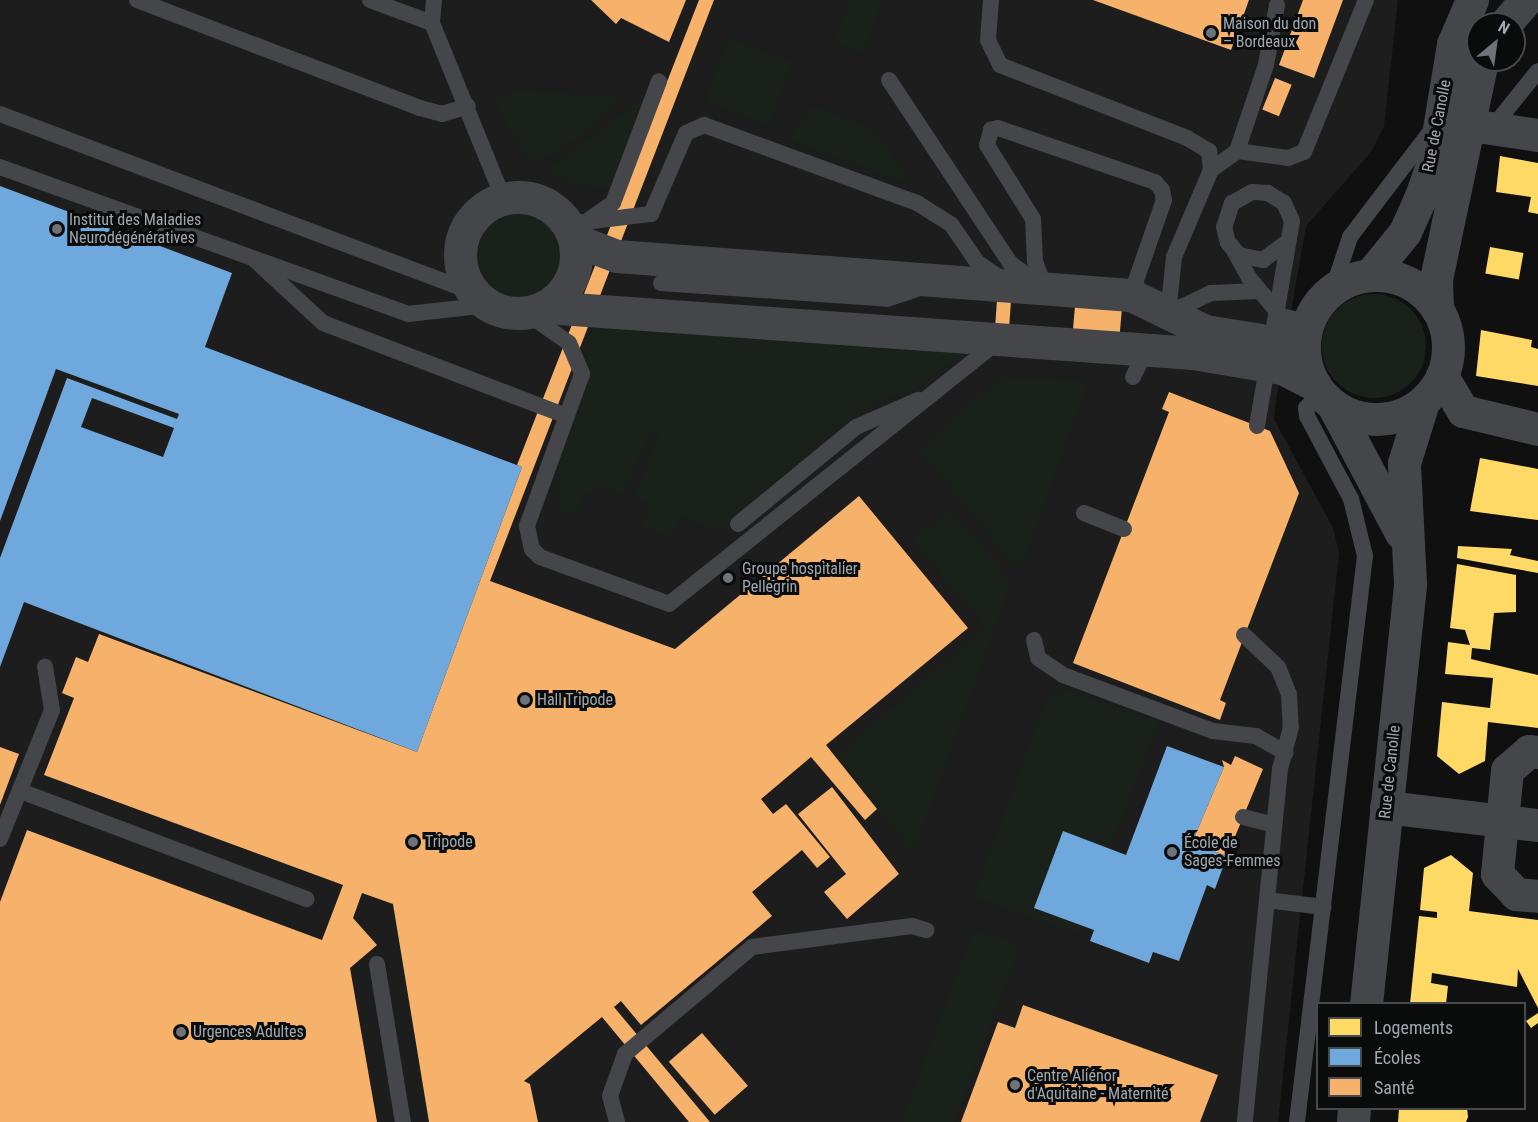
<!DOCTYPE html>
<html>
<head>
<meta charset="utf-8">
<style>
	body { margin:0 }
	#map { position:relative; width:1538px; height:1122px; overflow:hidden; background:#101010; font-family:"Roboto Condensed",sans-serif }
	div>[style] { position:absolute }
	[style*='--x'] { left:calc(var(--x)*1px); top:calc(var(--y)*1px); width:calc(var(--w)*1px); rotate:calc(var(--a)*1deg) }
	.built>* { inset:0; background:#1d1d1e }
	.green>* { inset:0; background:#1a201a; transform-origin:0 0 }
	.round { border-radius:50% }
	.homes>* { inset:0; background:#ffd966; transform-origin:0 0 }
	.schools>* { inset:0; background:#6fa8dc }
	.health>* { inset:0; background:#f6b26b; transform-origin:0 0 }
	.service>* { height:16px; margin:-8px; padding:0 8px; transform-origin:8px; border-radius:8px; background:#444649 }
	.minor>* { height:33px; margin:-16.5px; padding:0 16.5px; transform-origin:16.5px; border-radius:16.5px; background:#444649 }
	.minor>.ring { margin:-16.5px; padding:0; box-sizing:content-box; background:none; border:33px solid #444649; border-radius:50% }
	.tertiary>* { height:33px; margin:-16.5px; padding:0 16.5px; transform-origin:16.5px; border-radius:16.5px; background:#444649 }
	.tertiary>.ring { margin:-16.5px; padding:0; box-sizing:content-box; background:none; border:33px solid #444649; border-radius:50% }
	.service-bridge>* { height:16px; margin:-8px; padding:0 8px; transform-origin:8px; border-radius:8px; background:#444649 }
	.dots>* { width:16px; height:16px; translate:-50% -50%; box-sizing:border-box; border:3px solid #0a0b0b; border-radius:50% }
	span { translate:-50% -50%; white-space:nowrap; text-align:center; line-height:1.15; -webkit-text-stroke:6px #0a0b0b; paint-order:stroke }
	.poi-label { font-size:16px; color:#a1a8b0 }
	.left { translate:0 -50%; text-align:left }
	.street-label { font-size:16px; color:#a1a8b0 }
	.legend { position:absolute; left:1316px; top:1002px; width:210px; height:108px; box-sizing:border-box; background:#0a0b0b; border:2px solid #464a4d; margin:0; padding:8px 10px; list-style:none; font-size:18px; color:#a1a8b0 }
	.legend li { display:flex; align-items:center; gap:12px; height:30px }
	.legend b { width:30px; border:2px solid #464a4d }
	.north { position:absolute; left:1466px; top:12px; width:60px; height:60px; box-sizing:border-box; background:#0a0b0b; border:2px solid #464a4d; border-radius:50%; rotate:29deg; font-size:16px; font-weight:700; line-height:24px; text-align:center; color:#a1a8b0 }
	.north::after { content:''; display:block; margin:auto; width:21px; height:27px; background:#6e7378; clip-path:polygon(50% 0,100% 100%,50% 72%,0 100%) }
</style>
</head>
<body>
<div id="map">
	<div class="built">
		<i style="clip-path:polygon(0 0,1398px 0,1384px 126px,1371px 152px,1306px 226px,1277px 394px,1274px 419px,1333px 528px,1339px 553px,1278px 1122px,0 1122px)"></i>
	</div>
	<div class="green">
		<i style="clip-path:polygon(849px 0,883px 0,864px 54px,833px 42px)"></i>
		<i style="left:728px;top:38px;width:69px;height:68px;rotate:20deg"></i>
		<i style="clip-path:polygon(515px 90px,548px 92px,622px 96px,583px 135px,535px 164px,510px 134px,495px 99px)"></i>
		<i style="clip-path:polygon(643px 97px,611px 190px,571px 184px,548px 169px)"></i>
		<i style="clip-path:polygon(812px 105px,875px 129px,914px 186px,789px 140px)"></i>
		<i class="round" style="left:477px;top:214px;width:86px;height:86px"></i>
		<i class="round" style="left:1322px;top:294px;width:104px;height:104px"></i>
		<i style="clip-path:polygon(598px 317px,962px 349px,961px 355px,922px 386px,879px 401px,842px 423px,719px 531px,681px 516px,671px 538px,640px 526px,651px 504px,634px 498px,659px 433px,651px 432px,622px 495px,599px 487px,583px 497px,576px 516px,559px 511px,556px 467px,586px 385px,583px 352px)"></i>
		<i style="clip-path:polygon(1000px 377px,1080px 380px,1088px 384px,1022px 566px,1016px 567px,918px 449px)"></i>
		<i style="clip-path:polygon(950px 509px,1012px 581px,917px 844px,909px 848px,835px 757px,985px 627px,912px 539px)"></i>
		<i style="clip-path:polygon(1065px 689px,1159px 721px,1110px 849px,1035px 908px,1082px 926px,1078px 934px,973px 897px,1046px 701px)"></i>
		<i style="clip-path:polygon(982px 931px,1021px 944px,954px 1122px,901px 1122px,971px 936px)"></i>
	</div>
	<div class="homes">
		<i style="clip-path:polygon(1500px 156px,1538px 163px,1538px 214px,1528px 212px,1531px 197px,1496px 192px)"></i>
		<i style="left:1490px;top:247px;width:34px;height:27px;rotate:10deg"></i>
		<i style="clip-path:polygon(1481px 330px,1532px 340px,1531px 347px,1538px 349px,1538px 386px,1476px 376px)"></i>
		<i style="clip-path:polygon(1480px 458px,1538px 469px,1538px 520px,1470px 511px)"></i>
		<i style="clip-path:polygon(1458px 546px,1512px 549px,1510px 555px,1538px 561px,1538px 573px,1457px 558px)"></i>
		<i style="clip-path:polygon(1457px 564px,1516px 575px,1516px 612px,1494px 613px,1490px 650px,1472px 648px,1471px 659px,1538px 675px,1538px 728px,1488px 722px,1485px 761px,1459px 774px,1437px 756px,1442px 702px,1490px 708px,1493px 678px,1445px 674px,1448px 642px,1470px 645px,1465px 630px,1450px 628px)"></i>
		<i style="clip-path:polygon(1451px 855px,1473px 873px,1469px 911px,1538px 920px,1538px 1008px,1518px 969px,1517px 987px,1432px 973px,1431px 983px,1448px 986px,1446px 1004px,1410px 1004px,1419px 916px,1437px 918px,1437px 912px,1420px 910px,1424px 868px)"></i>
		<i style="clip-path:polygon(1538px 1013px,1538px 1023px,1531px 1028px,1526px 1021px)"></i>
		<i style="clip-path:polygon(1399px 1108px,1467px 1108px,1468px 1117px,1466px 1122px,1398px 1122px)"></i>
	</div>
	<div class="schools">
		<i style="clip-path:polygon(evenodd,0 186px,232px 273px,205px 347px,522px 467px,417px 752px,24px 602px,0 667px,0 558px,67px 378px,177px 419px,179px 414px,56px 369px,0 521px,0 186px,92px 398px,174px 428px,163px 457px,81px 427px,92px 398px)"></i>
		<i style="clip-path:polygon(1167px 746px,1224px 767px,1192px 843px,1227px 856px,1215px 889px,1207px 885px,1179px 961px,1153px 952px,1149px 963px,1090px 941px,1094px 930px,1034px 908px,1063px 831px,1126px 855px)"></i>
	</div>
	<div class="health">
		<i style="clip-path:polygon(591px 0,686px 0,669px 42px,621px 18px,616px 24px)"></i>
		<i style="clip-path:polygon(699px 0,714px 0,490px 581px,675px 649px,859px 496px,968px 628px,826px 745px,877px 809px,865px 820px,811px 757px,761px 799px,773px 814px,786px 804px,830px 857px,817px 868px,802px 850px,752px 892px,772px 916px,641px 1025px,621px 1001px,614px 1007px,710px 1122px,689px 1122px,602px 1017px,524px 1081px,530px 1084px,538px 1122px,429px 1122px,393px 904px,362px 893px,353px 918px,377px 945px,350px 968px,377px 1122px,0 1122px,0 902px,27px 830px,322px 940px,343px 885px,44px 775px,74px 698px,62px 693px,76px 657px,88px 662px,99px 634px,417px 752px,522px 467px,517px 465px)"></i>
		<i style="clip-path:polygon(1093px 0,1249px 0,1231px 50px)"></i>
		<i style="clip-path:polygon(1303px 0,1343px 0,1314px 78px,1279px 65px)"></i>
		<i style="left:1275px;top:78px;width:18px;height:34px;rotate:22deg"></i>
		<i style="left:997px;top:300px;width:14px;height:24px;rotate:4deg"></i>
		<i style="left:1075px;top:306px;width:47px;height:23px;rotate:5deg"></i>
		<i style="clip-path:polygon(1169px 392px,1270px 431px,1299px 493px,1220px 700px,1226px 703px,1220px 720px,1073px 663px,1169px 412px,1162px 409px)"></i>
		<i style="clip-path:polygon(0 747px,19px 754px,0 805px)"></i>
		<i style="clip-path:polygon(1235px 756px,1263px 769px,1227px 856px,1192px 843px,1224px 767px,1222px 760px,1231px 765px)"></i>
		<i style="clip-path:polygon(832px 787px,899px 874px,847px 919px,824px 892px,846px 874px,798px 814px)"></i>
		<i style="clip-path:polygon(1023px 1005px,1218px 1075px,1200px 1122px,961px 1122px,998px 1022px,1015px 1028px)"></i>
		<i style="left:702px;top:1033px;width:70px;height:44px;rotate:49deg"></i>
	</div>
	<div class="service">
		<i style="--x:137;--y:0;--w:303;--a:20.9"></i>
		<i style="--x:420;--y:108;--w:23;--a:15"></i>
		<i style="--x:442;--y:114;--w:27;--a:-17"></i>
		<i style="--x:370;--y:0;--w:66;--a:20.4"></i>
		<i style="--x:434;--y:0;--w:23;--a:95"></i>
		<i style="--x:432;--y:23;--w:189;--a:67.9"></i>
		<i style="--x:991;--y:0;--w:40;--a:94.3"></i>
		<i style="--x:988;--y:40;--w:28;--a:64"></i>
		<i style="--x:1000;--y:65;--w:201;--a:21.3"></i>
		<i style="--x:1187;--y:138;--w:26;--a:31"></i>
		<i style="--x:1209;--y:151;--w:19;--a:84"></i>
		<i style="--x:889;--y:80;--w:219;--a:56.5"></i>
		<i style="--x:1010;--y:263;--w:31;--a:36"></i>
		<i style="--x:0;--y:114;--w:504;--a:20.66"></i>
		<i style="--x:1492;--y:128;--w:73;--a:-51.1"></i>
		<i style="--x:1237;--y:151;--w:91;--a:-71.4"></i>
		<i style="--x:1266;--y:65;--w:61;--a:-79.6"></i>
		<i style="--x:0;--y:167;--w:434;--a:19.8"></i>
		<i style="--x:408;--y:314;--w:81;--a:-6.4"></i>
		<i style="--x:590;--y:219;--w:28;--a:-35"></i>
		<i style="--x:613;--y:203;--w:130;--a:-69.3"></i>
		<i style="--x:568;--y:224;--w:84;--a:-6.9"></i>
		<i style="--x:651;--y:214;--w:88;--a:-66.6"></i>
		<i style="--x:686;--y:133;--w:20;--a:-24"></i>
		<i style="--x:704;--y:125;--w:227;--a:20.1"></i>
		<i style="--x:917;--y:203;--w:40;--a:32"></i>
		<i style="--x:951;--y:224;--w:46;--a:55.6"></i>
		<i style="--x:977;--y:262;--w:29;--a:35"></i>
		<i style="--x:1231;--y:245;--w:39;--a:61"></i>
		<i style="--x:1250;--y:279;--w:48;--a:50"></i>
		<i style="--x:1281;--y:316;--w:27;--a:13"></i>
		<i style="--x:255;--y:260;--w:93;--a:42.8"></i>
		<i style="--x:323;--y:323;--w:261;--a:20.9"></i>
		<i style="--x:661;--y:283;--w:227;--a:4"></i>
		<i style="--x:887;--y:299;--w:41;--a:-18.4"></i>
		<i style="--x:1044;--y:286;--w:27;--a:-110"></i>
		<i style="--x:1035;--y:261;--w:42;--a:-92.7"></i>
		<i style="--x:1033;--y:219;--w:87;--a:-121.9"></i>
		<i style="--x:987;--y:145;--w:16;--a:-75"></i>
		<i style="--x:991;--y:130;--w:7;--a:-16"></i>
		<i style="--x:998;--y:128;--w:166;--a:19"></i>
		<i style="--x:1155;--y:182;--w:11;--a:49"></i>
		<i style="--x:1162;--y:190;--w:10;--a:79"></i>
		<i style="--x:1164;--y:200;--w:101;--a:109.2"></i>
		<i style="--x:1333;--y:289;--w:55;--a:-71.9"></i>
		<i style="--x:1350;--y:237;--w:137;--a:-52.7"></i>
		<i style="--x:526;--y:313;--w:52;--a:34.9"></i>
		<i style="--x:569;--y:343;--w:34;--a:67"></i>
		<i style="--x:582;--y:374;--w:162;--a:109.9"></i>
		<i style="--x:527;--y:526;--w:24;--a:78"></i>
		<i style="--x:532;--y:549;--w:11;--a:45"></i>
		<i style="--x:540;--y:557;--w:137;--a:20"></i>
		<i style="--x:669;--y:604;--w:420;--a:-38.6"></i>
		<i style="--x:1169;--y:313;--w:47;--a:-25.5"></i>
		<i style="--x:1211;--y:293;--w:47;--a:-2.4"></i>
		<i style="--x:1168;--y:314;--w:57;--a:-84"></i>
		<i style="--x:1174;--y:257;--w:95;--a:-67"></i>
		<i style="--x:1211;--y:170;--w:32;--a:-36"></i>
		<i style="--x:1237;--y:151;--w:51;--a:7.8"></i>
		<i style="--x:1288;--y:158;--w:17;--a:-21"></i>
		<i style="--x:1304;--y:152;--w:164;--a:-67.8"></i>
		<i style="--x:1133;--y:377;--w:30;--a:-64"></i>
		<i style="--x:1084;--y:513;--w:43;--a:21.8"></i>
		<i style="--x:738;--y:524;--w:153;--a:-39.4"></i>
		<i style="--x:856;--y:427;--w:68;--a:-23.5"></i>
		<i style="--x:1244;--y:635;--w:47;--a:43.3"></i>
		<i style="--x:1278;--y:667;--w:29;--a:68"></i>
		<i style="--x:1289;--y:694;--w:33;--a:87"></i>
		<i style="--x:1291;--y:727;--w:43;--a:104.7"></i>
		<i style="--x:1280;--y:769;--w:355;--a:95.7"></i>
		<i style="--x:1034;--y:640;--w:18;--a:77"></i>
		<i style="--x:1038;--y:658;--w:30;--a:34"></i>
		<i style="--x:1063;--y:675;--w:160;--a:20.5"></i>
		<i style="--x:1213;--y:731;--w:43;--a:6.6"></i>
		<i style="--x:1256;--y:736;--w:34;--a:30"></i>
		<i style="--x:23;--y:792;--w:303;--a:20.7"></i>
		<i style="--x:1243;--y:817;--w:32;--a:14"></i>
		<i style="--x:0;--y:839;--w:139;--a:-68"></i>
		<i style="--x:52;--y:710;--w:44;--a:-99.2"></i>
		<i style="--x:1267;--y:900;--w:57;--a:7"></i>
		<i style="--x:377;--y:964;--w:160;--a:80.7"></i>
		<i style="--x:617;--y:1122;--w:27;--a:-105"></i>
		<i style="--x:610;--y:1096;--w:45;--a:-70.3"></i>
		<i style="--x:625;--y:1054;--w:166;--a:-40.1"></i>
		<i style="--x:752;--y:947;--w:161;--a:-7.5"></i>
		<i style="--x:912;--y:926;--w:15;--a:16"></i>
		<i style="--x:1297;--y:1122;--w:570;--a:-83.15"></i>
		<i style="--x:1365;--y:556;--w:59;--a:-103.8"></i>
		<i style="--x:1351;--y:499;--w:94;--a:-117.9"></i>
		<i style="--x:1307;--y:416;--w:8;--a:-97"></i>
		<i style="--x:1306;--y:408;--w:21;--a:-45"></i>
	</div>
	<div class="minor">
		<i style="--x:1470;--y:125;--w:69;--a:8.4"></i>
		<i class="ring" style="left:460px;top:197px;width:83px;height:83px"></i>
		<i style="--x:575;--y:240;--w:45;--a:20.9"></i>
		<i style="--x:617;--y:256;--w:515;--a:4.34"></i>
		<i style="--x:1131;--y:295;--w:82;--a:25.9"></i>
		<i style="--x:1205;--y:331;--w:81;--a:9.2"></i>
		<i style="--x:1285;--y:344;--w:32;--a:-44"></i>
		<i style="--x:545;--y:307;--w:650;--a:4.06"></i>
		<i style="--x:1193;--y:353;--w:90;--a:9.6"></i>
		<i style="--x:1282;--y:368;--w:37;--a:27"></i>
		<i style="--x:1442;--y:376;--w:41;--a:59"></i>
		<i style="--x:1463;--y:411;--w:77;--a:13.5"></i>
		<i style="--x:1538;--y:752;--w:9;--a:-174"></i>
		<i style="--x:1529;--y:751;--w:29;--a:139"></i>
		<i style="--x:1507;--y:770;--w:104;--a:95.5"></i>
		<i style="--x:1497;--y:874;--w:28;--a:46"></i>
		<i style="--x:1516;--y:894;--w:22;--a:5"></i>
		<i style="--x:1386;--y:807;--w:153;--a:6.8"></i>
	</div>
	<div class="tertiary">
		<i style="--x:1505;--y:24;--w:32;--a:-49"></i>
		<i style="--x:1370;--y:275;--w:55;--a:-50.9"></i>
		<i style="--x:1405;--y:232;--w:36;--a:-66"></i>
		<i style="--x:1420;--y:199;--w:42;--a:-70.7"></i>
		<i style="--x:1434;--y:159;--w:117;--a:-80.6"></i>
		<i style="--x:1453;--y:44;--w:48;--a:-66.6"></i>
		<i class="ring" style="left:1304px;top:275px;width:111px;height:111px"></i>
		<i style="--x:1437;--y:309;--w:30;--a:-92"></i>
		<i style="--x:1436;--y:279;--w:224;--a:-78.1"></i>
		<i style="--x:1333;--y:405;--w:145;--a:62"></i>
		<i style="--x:1366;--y:1004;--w:423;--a:-84"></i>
		<i style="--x:1410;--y:583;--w:120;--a:-92.9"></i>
		<i style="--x:1404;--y:463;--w:64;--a:-72.7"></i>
		<i style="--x:1353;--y:1122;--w:14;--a:-86"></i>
	</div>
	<div class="service-bridge">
		<i style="--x:1257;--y:426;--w:208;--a:-80.3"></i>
		<i style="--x:1292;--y:221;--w:20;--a:-114"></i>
		<i style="--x:1284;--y:203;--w:19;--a:-148"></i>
		<i style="--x:1268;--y:193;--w:16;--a:-176"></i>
		<i style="--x:1252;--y:192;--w:23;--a:151"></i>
		<i style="--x:1232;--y:203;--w:25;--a:108"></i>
		<i style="--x:1224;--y:227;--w:16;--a:76"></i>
		<i style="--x:1228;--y:243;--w:16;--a:47"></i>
		<i style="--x:1239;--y:255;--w:25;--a:12"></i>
		<i style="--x:1263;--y:260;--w:26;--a:-37"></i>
	</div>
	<div class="dots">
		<i style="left:1211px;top:33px;background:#6e7378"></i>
		<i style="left:57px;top:229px;background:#6e7378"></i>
		<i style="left:728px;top:578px;background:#6e7378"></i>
		<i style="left:525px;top:700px;background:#6e7378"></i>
		<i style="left:413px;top:842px;background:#6e7378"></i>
		<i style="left:1172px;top:852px;background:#6e7378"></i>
		<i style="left:181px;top:1032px;background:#6e7378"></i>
		<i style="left:1015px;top:1085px;background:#6e7378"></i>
	</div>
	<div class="poi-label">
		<span class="left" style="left:1223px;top:33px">Maison du don<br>– Bordeaux</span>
		<span class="left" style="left:69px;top:229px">Institut des Maladies<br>Neurodégénératives</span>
		<span class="left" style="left:742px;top:578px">Groupe hospitalier<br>Pellegrin</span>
		<span class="left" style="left:537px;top:700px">Hall Tripode</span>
		<span class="left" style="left:425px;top:842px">Tripode</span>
		<span class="left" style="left:1184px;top:852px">École de<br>Sages-Femmes</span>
		<span class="left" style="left:193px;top:1032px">Urgences Adultes</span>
		<span class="left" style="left:1027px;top:1085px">Centre Aliénor<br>d'Aquitaine - Maternité</span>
	</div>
	<div class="street-label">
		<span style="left:1437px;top:126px;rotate:-79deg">Rue de Canolle</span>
		<span style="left:1390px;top:772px;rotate:-84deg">Rue de Canolle</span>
	</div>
	<ul class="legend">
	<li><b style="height:16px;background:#ffd966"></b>Logements</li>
	<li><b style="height:16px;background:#6fa8dc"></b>Écoles</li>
	<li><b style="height:16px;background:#f6b26b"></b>Santé</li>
	</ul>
	<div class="north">N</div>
</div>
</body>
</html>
